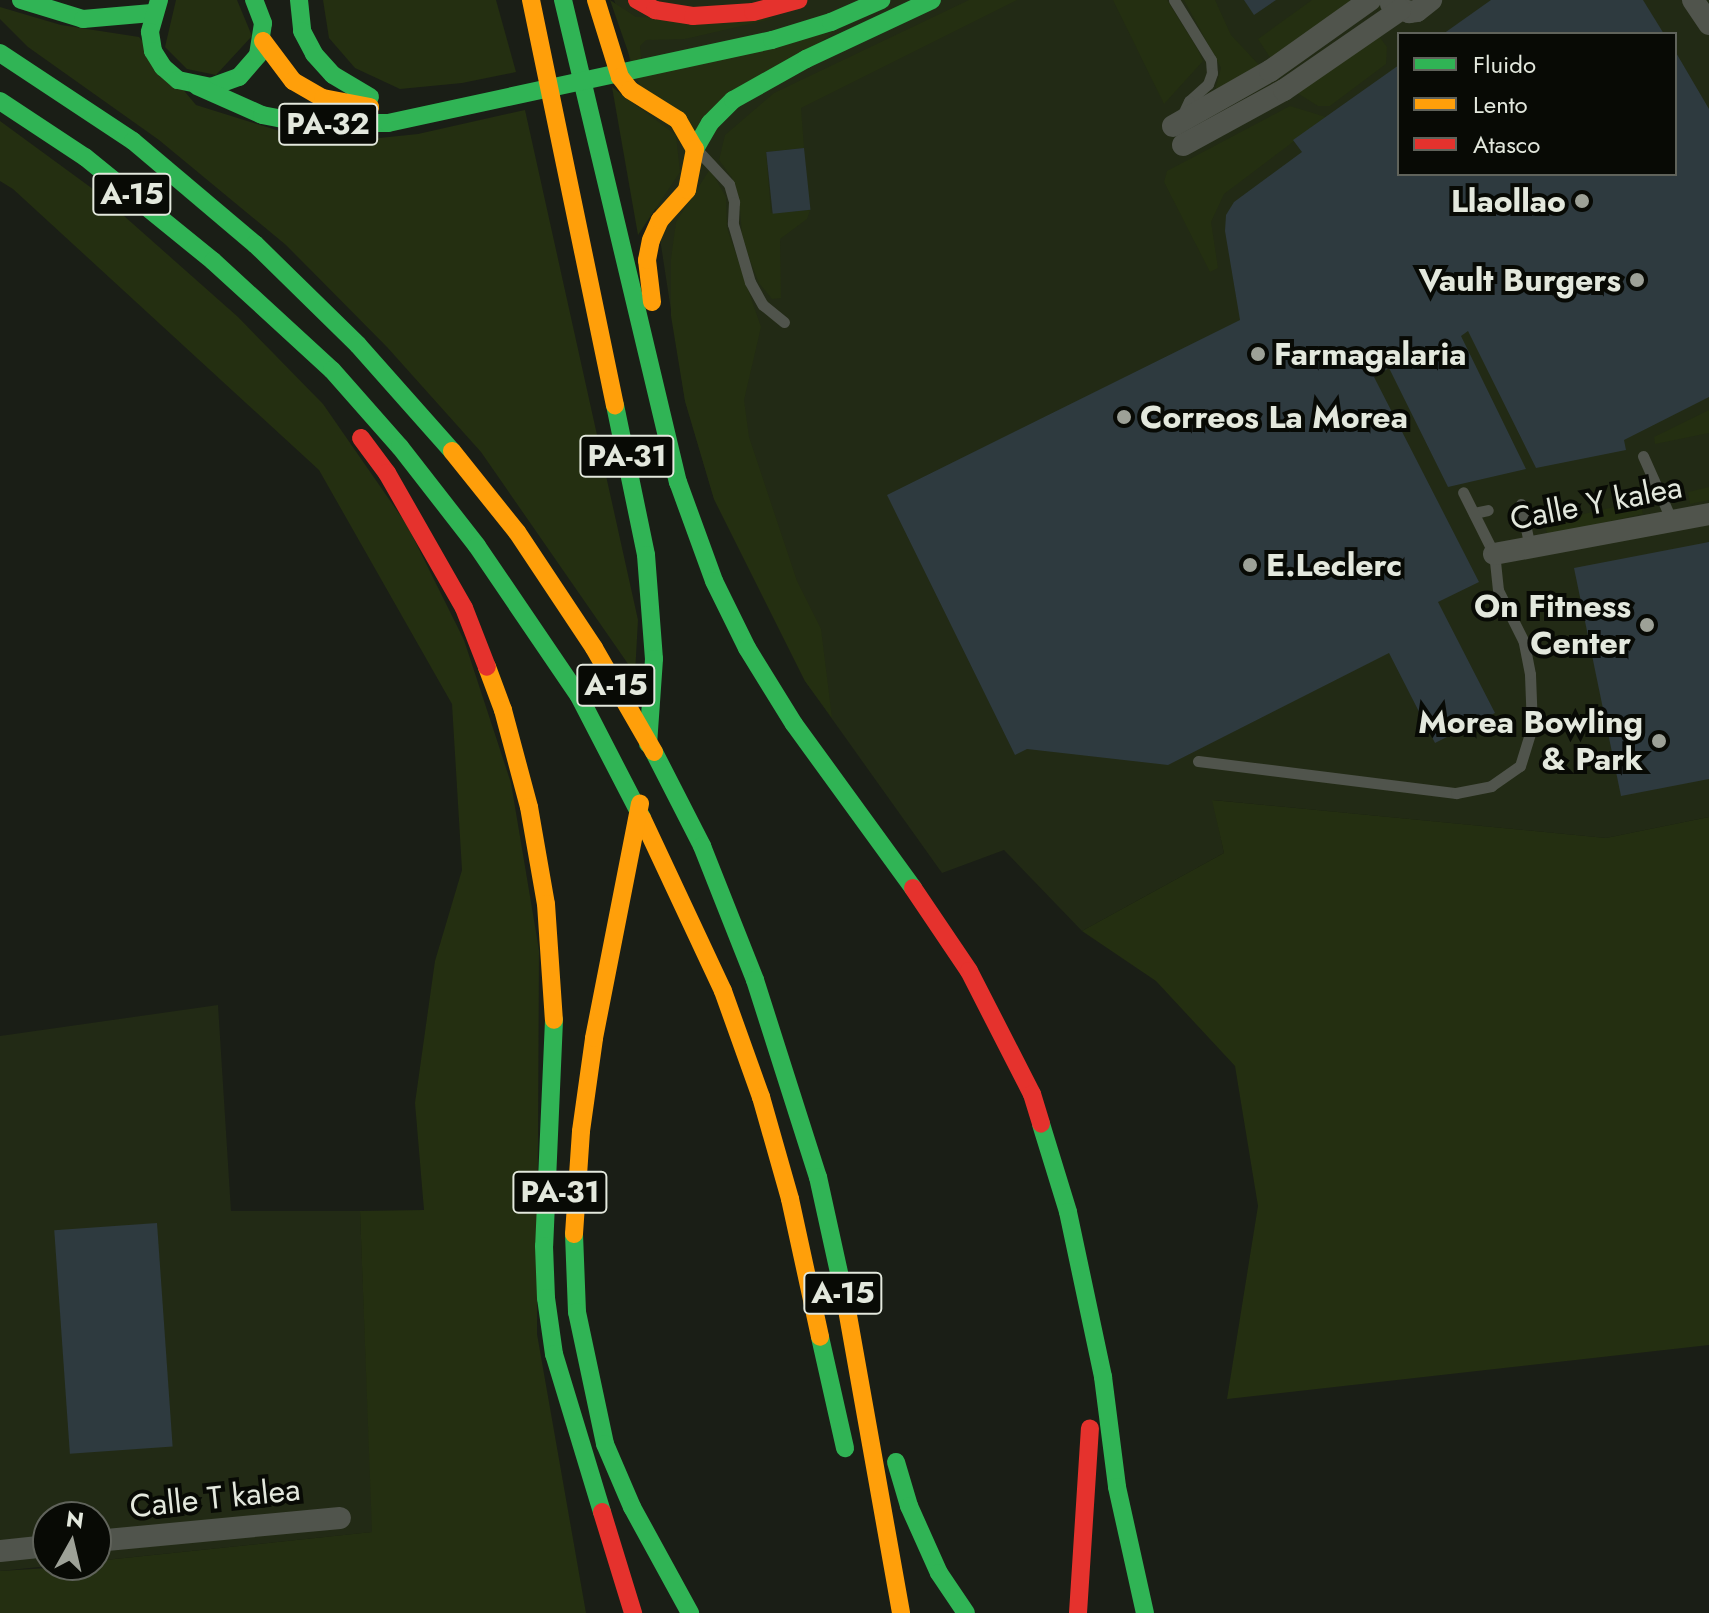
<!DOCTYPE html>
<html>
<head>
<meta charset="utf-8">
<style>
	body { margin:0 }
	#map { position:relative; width:1709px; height:1613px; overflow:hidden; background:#1a1e16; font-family:Jost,sans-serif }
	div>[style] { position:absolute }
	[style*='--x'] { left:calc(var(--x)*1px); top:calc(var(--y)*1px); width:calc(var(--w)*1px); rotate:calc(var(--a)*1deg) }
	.built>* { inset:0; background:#222a15 }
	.green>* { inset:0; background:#242f11; transform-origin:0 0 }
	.building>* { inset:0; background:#2e3a3f; transform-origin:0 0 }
	.lane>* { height:11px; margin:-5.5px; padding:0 5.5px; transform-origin:5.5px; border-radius:5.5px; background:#50544c }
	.street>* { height:22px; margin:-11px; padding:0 11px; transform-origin:11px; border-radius:11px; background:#50544c }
	.fast>* { height:18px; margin:-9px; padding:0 9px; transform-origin:9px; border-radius:9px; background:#30b455 }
	.slow>* { height:18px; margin:-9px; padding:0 9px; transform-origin:9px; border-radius:9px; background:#ff9f0a }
	.jam>* { height:18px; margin:-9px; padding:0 9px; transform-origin:9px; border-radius:9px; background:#e5322d }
	.dots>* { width:22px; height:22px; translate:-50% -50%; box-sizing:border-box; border:4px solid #080a05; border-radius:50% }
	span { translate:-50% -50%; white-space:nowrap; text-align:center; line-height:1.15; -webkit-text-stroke:8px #080a05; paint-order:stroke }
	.shield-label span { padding:2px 6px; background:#080a05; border:2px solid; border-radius:6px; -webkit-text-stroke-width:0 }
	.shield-label { font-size:30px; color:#e3e8dd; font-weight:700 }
	.poi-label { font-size:32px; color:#e3e8dd; font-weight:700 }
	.right { translate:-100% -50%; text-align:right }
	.left { translate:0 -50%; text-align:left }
	.street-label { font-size:32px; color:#e3e8dd }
	.legend { position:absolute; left:1397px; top:32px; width:280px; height:144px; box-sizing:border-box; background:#080a05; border:2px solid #60635b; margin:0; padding:10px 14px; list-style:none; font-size:24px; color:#e3e8dd }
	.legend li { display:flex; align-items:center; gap:16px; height:40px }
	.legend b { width:40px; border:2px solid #60635b }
	.north { position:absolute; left:32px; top:1501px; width:80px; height:80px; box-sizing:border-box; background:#080a05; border:2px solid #60635b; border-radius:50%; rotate:8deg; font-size:22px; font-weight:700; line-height:32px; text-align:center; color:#e3e8dd }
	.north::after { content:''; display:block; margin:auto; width:28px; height:36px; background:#9da197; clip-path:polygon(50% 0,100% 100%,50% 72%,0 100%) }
</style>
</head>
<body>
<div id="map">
	<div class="built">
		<i style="clip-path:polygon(evenodd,614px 0,1709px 0,1709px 817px,1606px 838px,1213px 800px,1224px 853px,1082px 931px,1004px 850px,942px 873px,805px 681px,714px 499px,685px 401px,644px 135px,623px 24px,614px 0,1399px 34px,1675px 34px,1675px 174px,1399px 174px,1399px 34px)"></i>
		<i style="clip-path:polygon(218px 1005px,231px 1211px,360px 1211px,373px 1532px,96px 1561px,96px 1517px,48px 1517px,48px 1565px,59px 1565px,0 1571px,0 1036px)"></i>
	</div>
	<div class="green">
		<i style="clip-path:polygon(176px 0,237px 0,252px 36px,216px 75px,187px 69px,165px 47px)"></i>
		<i style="clip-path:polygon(323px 0,496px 0,516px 72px,462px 83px,400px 89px,355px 68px,329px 38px)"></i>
		<i style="clip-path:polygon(610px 0,636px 17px,776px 18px,685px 39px,646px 40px,640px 46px,642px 66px,834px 32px,696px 134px,642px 92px)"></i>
		<i style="clip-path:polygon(969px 0,1017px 0,801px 108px,804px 148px,766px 152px,771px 213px,810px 210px,807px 219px,780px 239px,781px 298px,772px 299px,759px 283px,750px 260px,742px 234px,739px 197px,732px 178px,719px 160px,725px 135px,774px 93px)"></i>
		<i style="clip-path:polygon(1113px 0,1167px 0,1198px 50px,1203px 61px,1164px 104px)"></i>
		<i style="clip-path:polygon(1184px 0,1215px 0,1231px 35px,1260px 66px,1214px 94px,1221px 68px)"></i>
		<i style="clip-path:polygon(1312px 0,1349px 0,1352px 3px,1271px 59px,1258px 39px)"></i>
		<i style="clip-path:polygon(0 7px,61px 25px,139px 37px,196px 105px,321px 144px,418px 134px,525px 110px,638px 620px,635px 674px,481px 452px,387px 347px,286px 245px,159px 140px,28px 47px,0 19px)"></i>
		<i style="clip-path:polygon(1378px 35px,1387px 47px,1386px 64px,1330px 106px,1318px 106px,1294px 91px)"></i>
		<i style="clip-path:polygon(612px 87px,676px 135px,680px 172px,638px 235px)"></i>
		<i style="clip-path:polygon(1290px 106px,1326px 117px,1224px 194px,1211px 222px,1218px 268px,1210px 272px,1164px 182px,1167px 171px)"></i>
		<i style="clip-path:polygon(0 121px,97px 192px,238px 317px,323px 404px,407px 525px,464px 640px,511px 783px,539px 950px,537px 1334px,586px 1613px,0 1613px,0 1571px,96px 1565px,96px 1561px,372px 1532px,360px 1211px,424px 1210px,415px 1103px,435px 961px,462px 870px,452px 704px,319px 470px,13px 189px,0 181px)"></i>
		<i style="clip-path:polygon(710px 169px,726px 197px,727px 228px,761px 327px,744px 400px,749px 437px,797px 581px,821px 629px,832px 718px,805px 681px,714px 499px,685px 401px,671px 316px,671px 259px,676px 222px)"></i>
		<i style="clip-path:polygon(1709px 410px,1709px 433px,1655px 444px,1654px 437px)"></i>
		<i style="clip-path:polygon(1709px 487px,1709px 500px,1690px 504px,1688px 492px)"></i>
		<i style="left:1640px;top:501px;width:13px;height:98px;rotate:77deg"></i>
		<i style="clip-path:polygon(1212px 800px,1606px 838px,1709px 817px,1709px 1345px,1227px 1399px,1258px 1206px,1235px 1066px,1156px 981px,1082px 931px,1224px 853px)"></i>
	</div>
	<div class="building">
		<i style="clip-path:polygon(1244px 0,1276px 0,1254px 15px)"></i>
		<i style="clip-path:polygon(1491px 0,1643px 0,1664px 34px,1443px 34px)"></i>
		<i style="clip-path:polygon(1675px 51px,1709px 109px,1709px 397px,1624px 440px,1626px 450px,1536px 468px,1468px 331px,1461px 336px,1526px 469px,1448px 487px,1389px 368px,1374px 377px,1479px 582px,1438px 602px,1495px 713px,1435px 743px,1389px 653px,1168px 765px,1027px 749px,1015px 755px,887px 495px,1240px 320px,1225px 231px,1226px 215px,1234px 202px,1302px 152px,1293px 140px,1399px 65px,1399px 174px,1675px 174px)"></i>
		<i style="left:804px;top:148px;width:62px;height:38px;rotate:84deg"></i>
		<i style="clip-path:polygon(1709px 542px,1709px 779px,1621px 796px,1574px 568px)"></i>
		<i style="left:157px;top:1223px;width:224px;height:103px;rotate:86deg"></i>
	</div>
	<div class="lane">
		<i style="--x:1174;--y:0;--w:70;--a:58.3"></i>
		<i style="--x:1211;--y:60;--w:13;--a:86"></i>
		<i style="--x:1212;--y:73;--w:12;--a:110"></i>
		<i style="--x:1208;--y:84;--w:25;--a:138"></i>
		<i style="--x:1189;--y:101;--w:19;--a:115"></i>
		<i style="--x:701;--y:154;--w:41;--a:47"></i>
		<i style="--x:729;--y:184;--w:19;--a:74"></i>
		<i style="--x:734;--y:202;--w:22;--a:93"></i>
		<i style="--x:733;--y:224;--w:60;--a:73.7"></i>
		<i style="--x:750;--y:282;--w:26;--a:61"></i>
		<i style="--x:763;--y:305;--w:27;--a:39"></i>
		<i style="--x:1643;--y:456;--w:71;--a:66"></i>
		<i style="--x:1521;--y:504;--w:45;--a:78.4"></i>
		<i style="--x:1474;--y:513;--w:14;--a:-12"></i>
		<i style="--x:1198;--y:761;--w:260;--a:7.1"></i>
		<i style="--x:1456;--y:793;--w:36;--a:-11"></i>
		<i style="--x:1491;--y:786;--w:35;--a:-35"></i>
		<i style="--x:1520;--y:766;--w:41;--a:-72.9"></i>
		<i style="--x:1532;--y:727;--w:53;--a:-92.2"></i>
		<i style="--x:1530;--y:674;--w:33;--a:-101"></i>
		<i style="--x:1524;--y:642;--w:58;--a:-116.6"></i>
		<i style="--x:1498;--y:590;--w:36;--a:-96"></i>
		<i style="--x:1494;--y:554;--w:69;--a:-116.6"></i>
	</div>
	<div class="street">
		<i style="--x:1693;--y:0;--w:29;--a:56"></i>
		<i style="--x:1391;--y:4;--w:20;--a:24"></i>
		<i style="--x:1409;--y:12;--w:8;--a:-7"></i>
		<i style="--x:1417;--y:11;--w:18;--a:-38"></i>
		<i style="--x:1173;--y:126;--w:112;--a:-29.6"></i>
		<i style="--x:1270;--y:71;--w:123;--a:-35.4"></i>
		<i style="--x:1183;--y:145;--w:115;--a:-28.6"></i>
		<i style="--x:1284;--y:90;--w:141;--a:-34.6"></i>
		<i style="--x:1494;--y:554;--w:219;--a:-10.5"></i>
		<i style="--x:96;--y:1541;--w:245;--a:-5.4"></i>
		<i style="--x:0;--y:1551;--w:48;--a:-5.9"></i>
	</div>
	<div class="fast">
		<i style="--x:21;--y:0;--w:65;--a:17"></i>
		<i style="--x:83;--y:19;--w:69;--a:-5"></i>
		<i style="--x:159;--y:0;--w:33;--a:106"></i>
		<i style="--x:150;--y:32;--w:19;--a:81"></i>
		<i style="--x:153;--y:51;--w:19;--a:58"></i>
		<i style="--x:163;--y:67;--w:20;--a:41"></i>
		<i style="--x:178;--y:80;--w:34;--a:12"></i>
		<i style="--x:211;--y:87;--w:30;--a:-20"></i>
		<i style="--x:239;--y:77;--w:29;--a:-49"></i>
		<i style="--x:258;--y:55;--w:32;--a:-81"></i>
		<i style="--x:263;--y:23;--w:25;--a:-111"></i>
		<i style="--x:299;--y:0;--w:31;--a:84"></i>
		<i style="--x:302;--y:31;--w:26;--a:62"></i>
		<i style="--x:314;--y:54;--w:28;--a:48"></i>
		<i style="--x:333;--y:75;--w:43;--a:30.7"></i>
		<i style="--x:563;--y:0;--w:496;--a:76.6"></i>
		<i style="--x:678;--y:482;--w:105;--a:70"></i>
		<i style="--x:714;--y:581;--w:75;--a:63.8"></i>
		<i style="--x:747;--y:648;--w:89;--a:58.3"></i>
		<i style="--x:794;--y:724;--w:203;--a:54"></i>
		<i style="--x:0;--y:53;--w:159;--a:33.5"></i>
		<i style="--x:133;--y:141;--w:160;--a:40.2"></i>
		<i style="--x:255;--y:244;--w:144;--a:44.4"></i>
		<i style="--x:358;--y:345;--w:142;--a:48.4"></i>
		<i style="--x:197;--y:86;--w:71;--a:24"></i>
		<i style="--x:262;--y:115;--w:43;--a:10.8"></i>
		<i style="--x:304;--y:123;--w:84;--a:0"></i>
		<i style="--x:388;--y:123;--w:393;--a:-12.2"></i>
		<i style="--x:772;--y:40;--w:62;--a:-17"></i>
		<i style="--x:831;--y:22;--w:55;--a:-23.7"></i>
		<i style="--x:0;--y:101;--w:102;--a:33.4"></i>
		<i style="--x:85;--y:157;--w:165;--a:39.1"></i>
		<i style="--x:213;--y:261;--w:161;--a:42.5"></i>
		<i style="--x:332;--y:370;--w:103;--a:48.6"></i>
		<i style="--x:400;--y:447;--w:125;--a:52.1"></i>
		<i style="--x:477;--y:546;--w:181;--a:55.8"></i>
		<i style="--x:579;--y:696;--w:137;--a:62.7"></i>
		<i style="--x:695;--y:149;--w:30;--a:-60"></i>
		<i style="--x:710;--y:123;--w:33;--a:-45"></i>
		<i style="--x:733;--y:100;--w:84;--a:-29.3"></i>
		<i style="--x:806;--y:59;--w:139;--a:-25.1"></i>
		<i style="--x:615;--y:405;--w:153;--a:78.3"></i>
		<i style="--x:646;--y:555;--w:104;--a:85.6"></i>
		<i style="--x:654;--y:659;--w:85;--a:94"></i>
		<i style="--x:654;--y:752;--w:106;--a:62.9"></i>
		<i style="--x:702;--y:846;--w:144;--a:68.4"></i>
		<i style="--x:755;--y:980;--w:207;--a:72.3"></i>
		<i style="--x:818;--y:1177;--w:130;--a:77.6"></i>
		<i style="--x:554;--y:1020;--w:226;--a:92.5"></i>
		<i style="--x:544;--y:1246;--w:52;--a:87.8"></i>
		<i style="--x:546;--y:1298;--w:57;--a:81.9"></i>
		<i style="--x:554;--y:1354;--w:165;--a:73.1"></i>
		<i style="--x:1041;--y:1124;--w:92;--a:72.9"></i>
		<i style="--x:1068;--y:1212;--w:169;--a:78"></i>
		<i style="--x:1103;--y:1377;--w:111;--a:82.7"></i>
		<i style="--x:1117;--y:1487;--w:129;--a:77.5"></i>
		<i style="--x:574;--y:1234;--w:78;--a:87.8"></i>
		<i style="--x:577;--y:1312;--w:135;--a:78"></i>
		<i style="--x:605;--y:1444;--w:69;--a:66.8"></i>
		<i style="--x:632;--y:1507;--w:121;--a:61.3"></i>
		<i style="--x:820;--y:1337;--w:114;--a:77.3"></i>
		<i style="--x:896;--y:1462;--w:46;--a:73.5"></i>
		<i style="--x:909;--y:1506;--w:73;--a:65.9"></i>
		<i style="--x:939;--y:1573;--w:48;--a:56"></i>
	</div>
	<div class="slow">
		<i style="--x:531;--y:0;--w:414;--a:78.3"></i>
		<i style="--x:596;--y:0;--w:81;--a:72.7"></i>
		<i style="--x:620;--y:77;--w:16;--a:52"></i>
		<i style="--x:630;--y:90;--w:57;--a:32"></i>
		<i style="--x:678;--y:120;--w:34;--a:60"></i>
		<i style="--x:263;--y:41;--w:50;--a:53.1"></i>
		<i style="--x:293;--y:81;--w:34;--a:30"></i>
		<i style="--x:323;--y:98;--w:48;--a:10.8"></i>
		<i style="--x:652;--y:302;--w:42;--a:-96.8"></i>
		<i style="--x:647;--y:260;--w:20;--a:-79"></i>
		<i style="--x:651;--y:240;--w:22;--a:-66"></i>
		<i style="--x:660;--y:220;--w:40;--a:-48"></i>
		<i style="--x:687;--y:190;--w:42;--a:-79"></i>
		<i style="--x:452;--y:451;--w:104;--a:51.3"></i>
		<i style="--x:517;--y:532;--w:139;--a:56.4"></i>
		<i style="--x:594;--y:648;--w:120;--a:60"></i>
		<i style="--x:487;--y:667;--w:46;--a:69.6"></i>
		<i style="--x:503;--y:710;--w:100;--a:75"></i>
		<i style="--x:529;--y:807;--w:98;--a:80.1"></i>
		<i style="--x:546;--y:904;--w:116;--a:86.1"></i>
		<i style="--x:642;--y:818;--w:191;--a:64.9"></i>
		<i style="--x:723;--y:991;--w:113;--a:70.3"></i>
		<i style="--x:761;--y:1097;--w:106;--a:74.1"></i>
		<i style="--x:790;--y:1199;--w:141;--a:77.7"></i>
		<i style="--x:574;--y:1234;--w:103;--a:-86.1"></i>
		<i style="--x:581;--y:1131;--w:94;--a:-82"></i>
		<i style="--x:594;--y:1038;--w:239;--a:-78.9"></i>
		<i style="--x:846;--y:1304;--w:314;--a:79.9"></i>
	</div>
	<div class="jam">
		<i style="--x:637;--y:0;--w:21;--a:29"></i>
		<i style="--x:655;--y:10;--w:38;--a:9"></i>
		<i style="--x:693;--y:16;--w:60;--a:-3.8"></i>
		<i style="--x:753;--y:12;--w:47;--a:-14.9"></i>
		<i style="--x:361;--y:438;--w:44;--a:53.4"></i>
		<i style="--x:387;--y:473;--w:155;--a:60.3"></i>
		<i style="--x:464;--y:608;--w:63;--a:68.7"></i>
		<i style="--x:913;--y:888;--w:100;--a:56"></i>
		<i style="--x:969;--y:971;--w:138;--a:62.9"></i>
		<i style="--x:1032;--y:1094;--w:31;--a:73"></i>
		<i style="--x:602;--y:1512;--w:106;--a:72.9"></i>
		<i style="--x:1078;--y:1613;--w:185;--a:-86.3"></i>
	</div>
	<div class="dots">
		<i style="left:1582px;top:201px;background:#9da197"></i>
		<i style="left:1637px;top:280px;background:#9da197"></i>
		<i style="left:1258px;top:354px;background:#9da197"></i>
		<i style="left:1124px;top:417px;background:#9da197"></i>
		<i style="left:1250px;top:565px;background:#9da197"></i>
		<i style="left:1647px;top:625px;background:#9da197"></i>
		<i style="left:1659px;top:741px;background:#9da197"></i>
	</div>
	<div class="shield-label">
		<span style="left:328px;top:124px">PA-32</span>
		<span style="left:132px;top:194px">A-15</span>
		<span style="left:627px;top:456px">PA-31</span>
		<span style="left:616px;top:685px">A-15</span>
		<span style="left:560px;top:1192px">PA-31</span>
		<span style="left:843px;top:1293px">A-15</span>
	</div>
	<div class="poi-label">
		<span class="right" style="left:1566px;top:201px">Llaollao</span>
		<span class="right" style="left:1621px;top:280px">Vault Burgers</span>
		<span class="left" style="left:1274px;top:354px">Farmagalaria</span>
		<span class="left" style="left:1140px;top:417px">Correos La Morea</span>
		<span class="left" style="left:1266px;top:565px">E.Leclerc</span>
		<span class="right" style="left:1631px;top:625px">On Fitness<br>Center</span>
		<span class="right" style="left:1643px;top:741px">Morea Bowling<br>&amp; Park</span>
	</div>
	<div class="street-label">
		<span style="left:1596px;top:503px;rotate:-11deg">Calle Y kalea</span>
		<span style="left:215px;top:1498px;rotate:-6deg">Calle T kalea</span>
	</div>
	<ul class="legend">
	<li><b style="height:10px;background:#30b455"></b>Fluido</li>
	<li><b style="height:10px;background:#ff9f0a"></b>Lento</li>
	<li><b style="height:10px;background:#e5322d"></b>Atasco</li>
	</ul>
	<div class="north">N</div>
</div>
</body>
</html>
